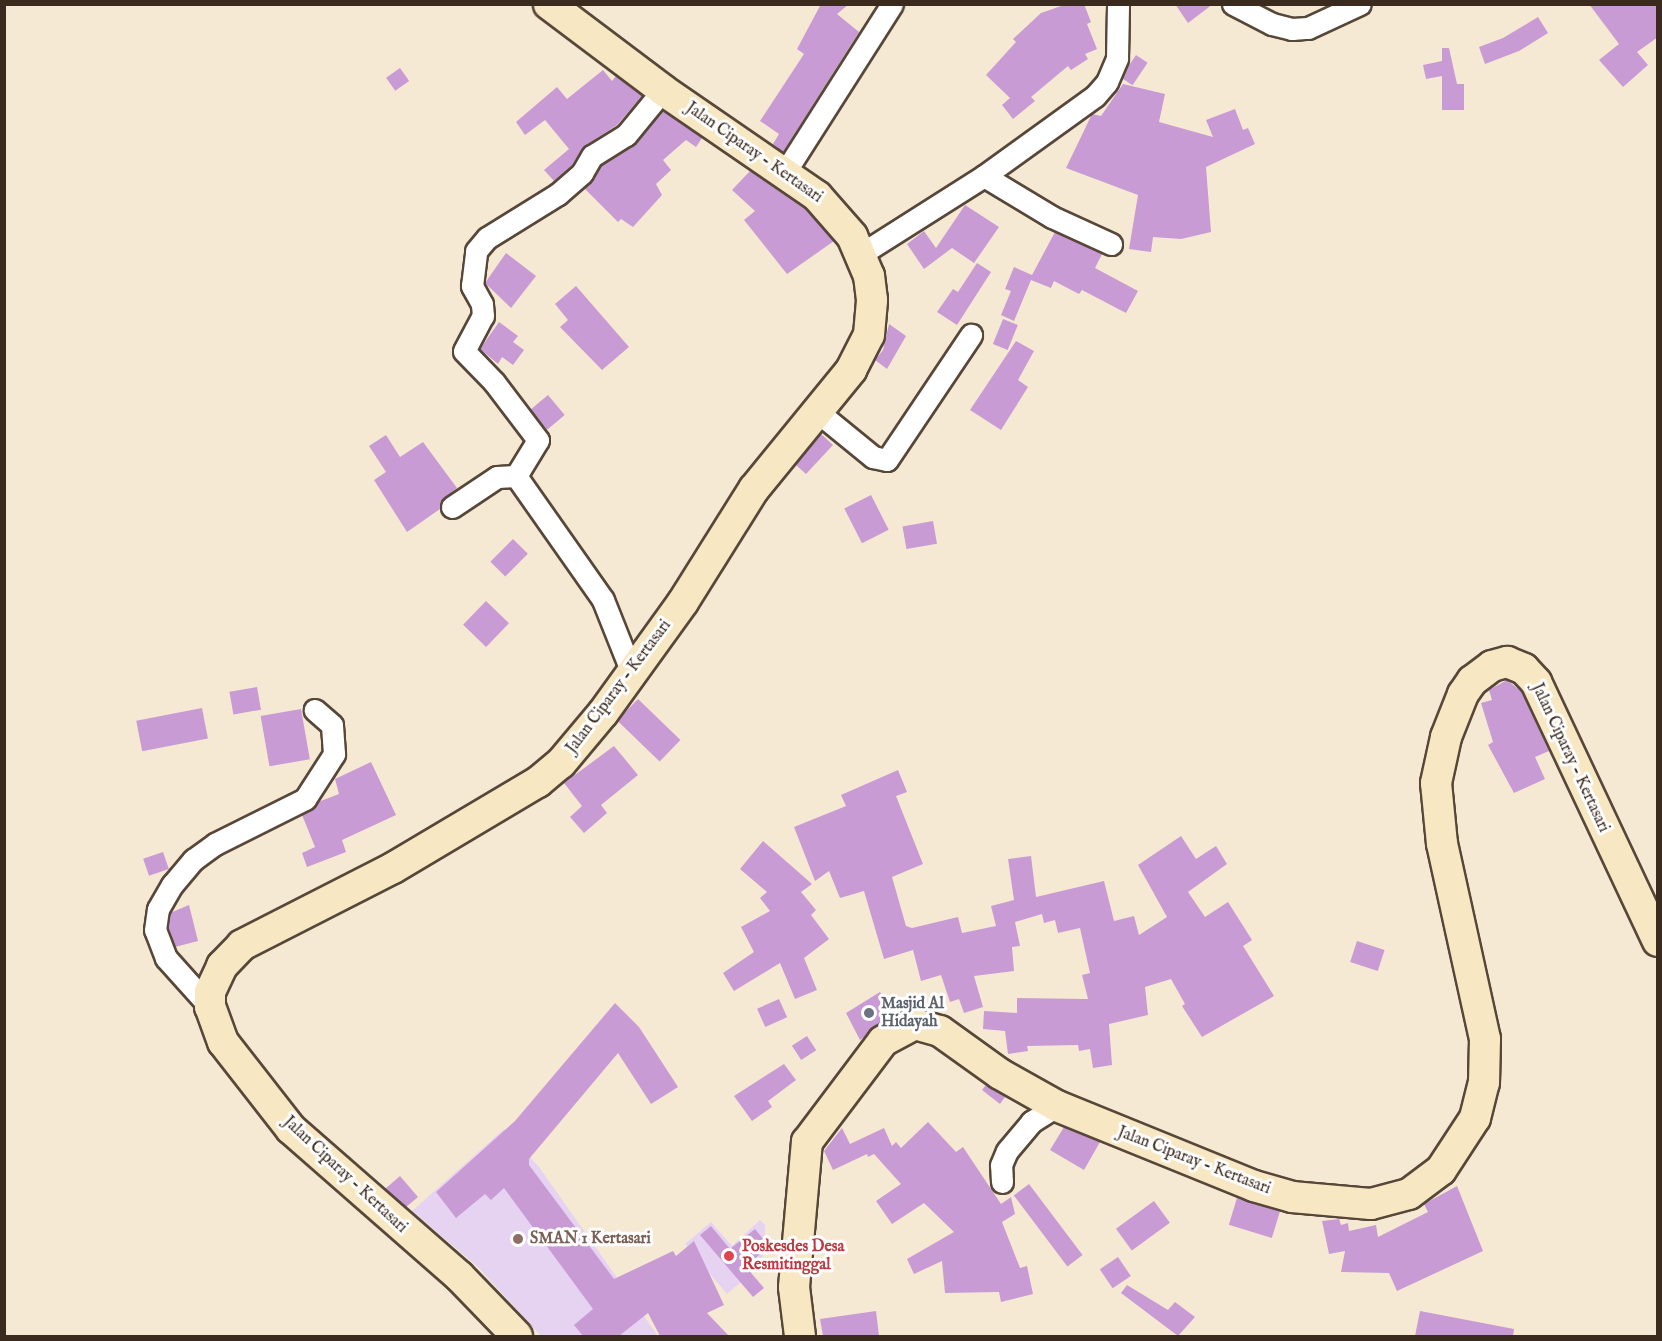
<!DOCTYPE html>
<html>
<head>
<meta charset="utf-8">
<style>
	body { margin:0 }
	#map { position:relative; width:1662px; height:1341px; overflow:hidden; background:#f6e9d4; font-family:"IM FELL English",serif }
	div>[style] { position:absolute }
	[style*='--x'] { left:calc(var(--x)*1px); top:calc(var(--y)*1px); width:calc(var(--w)*1px); rotate:calc(var(--a)*1deg) }
	.built>* { inset:0; background:#e5d3f1 }
	.building>* { inset:0; background:#c89bd4; transform-origin:0 0 }
	.roads { filter:drop-shadow(2px 0 #574739) drop-shadow(-2px 0 #574739) drop-shadow(0 2px #574739) drop-shadow(0 -2px #574739) }
	.street>* { height:21px; margin:-10.5px; padding:0 10.5px; transform-origin:10.5px; border-radius:10.5px; background:#fff }
	.secondary>* { height:30px; margin:-15px; padding:0 15px; transform-origin:15px; border-radius:15px; background:#f7e8c3 }
	.dots>* { width:16px; height:16px; translate:-50% -50%; box-sizing:border-box; border:3px solid #fff; border-radius:50% }
	span { translate:-50% -50%; white-space:nowrap; text-align:center; line-height:1.15; -webkit-text-stroke:6px #fff; paint-order:stroke }
	.street-label { font-size:16px; color:#3b2a1e }
	.worship-label { font-size:16px; color:#5b616d; font-weight:700 }
	.left { translate:0 -50%; text-align:left }
	.education-label { font-size:16px; color:#785e54; font-weight:700 }
	.health-label { font-size:16px; color:#be3a42; font-weight:700 }
	.frame { position:absolute; inset:0; border:6px solid #3b2a1e; pointer-events:none }
</style>
</head>
<body>
<div id="map">
	<div class="built">
		<i style="clip-path:polygon(504px 1129px,539px 1167px,658px 1336px,541px 1336px,478px 1267px,412px 1211px)"></i>
		<i style="clip-path:polygon(760px 1220px,765px 1225px,765px 1241px,761px 1265px,727px 1294px,685px 1244px,711px 1222px,732px 1246px)"></i>
	</div>
	<div class="building">
		<i style="clip-path:polygon(821px 4px,849px 4px,837px 14px,859px 32px,783px 152px,773px 144px,779px 134px,760px 121px,804px 54px,797px 49px)"></i>
		<i style="clip-path:polygon(1067px 4px,1084px 4px,1091px 22px,1087px 24px,1097px 49px,1085px 54px,1088px 59px,1071px 70px,1068px 66px,1031px 97px,1035px 101px,1013px 119px,1002px 105px,1010px 98px,986px 75px,1016px 42px,1013px 39px,1041px 13px)"></i>
		<i style="clip-path:polygon(1175px 4px,1213px 4px,1188px 23px)"></i>
		<i style="clip-path:polygon(1589px 4px,1658px 4px,1658px 37px,1637px 52px,1648px 65px,1623px 87px,1599px 60px,1619px 44px)"></i>
		<i style="clip-path:polygon(1538px 17px,1548px 33px,1519px 51px,1485px 64px,1479px 47px,1503px 38px)"></i>
		<i style="clip-path:polygon(1442px 48px,1449px 48px,1457px 84px,1464px 84px,1464px 110px,1442px 110px,1442px 76px,1426px 79px,1423px 65px,1442px 61px)"></i>
		<i style="left:1136px;top:55px;width:14px;height:27px;rotate:34deg"></i>
		<i style="left:400px;top:68px;width:16px;height:17px;rotate:55deg"></i>
		<i style="clip-path:polygon(603px 70px,612px 81px,616px 76px,642px 96px,617px 125px,585px 146px,572px 165px,554px 181px,544px 170px,569px 149px,545px 120px,525px 135px,516px 122px,557px 87px,567px 99px)"></i>
		<i style="clip-path:polygon(1123px 84px,1165px 94px,1159px 122px,1213px 137px,1206px 120px,1235px 109px,1243px 130px,1248px 128px,1255px 144px,1206px 167px,1211px 232px,1181px 239px,1153px 237px,1151px 252px,1129px 249px,1138px 195px,1066px 168px,1092px 114px,1101px 116px)"></i>
		<i style="clip-path:polygon(663px 111px,702px 138px,696px 147px,686px 140px,663px 160px,671px 170px,656px 184px,662px 195px,633px 227px,621px 219px,618px 222px,584px 188px,601px 165px,636px 143px)"></i>
		<i style="clip-path:polygon(750px 171px,805px 209px,834px 241px,787px 274px,744px 220px,755px 211px,732px 190px)"></i>
		<i style="clip-path:polygon(965px 205px,999px 227px,974px 263px,952px 248px,924px 269px,907px 244px,924px 231px,936px 248px)"></i>
		<i style="clip-path:polygon(1055px 232px,1102px 254px,1095px 268px,1138px 291px,1126px 313px,1082px 290px,1079px 294px,1054px 281px,1051px 288px,1031px 280px,1014px 321px,1001px 315px,1011px 291px,1005px 289px,1014px 267px,1032px 275px)"></i>
		<i style="clip-path:polygon(506px 253px,536px 276px,511px 308px,485px 283px)"></i>
		<i style="clip-path:polygon(977px 263px,991px 272px,957px 325px,937px 312px,953px 289px,958px 292px)"></i>
		<i style="clip-path:polygon(576px 286px,629px 347px,602px 370px,560px 327px,568px 320px,555px 304px)"></i>
		<i style="left:1003px;top:319px;width:16px;height:27px;rotate:22deg"></i>
		<i style="clip-path:polygon(499px 322px,518px 336px,513px 342px,524px 350px,513px 365px,502px 357px,498px 364px,480px 349px)"></i>
		<i style="clip-path:polygon(889px 324px,906px 336px,887px 369px,875px 360px,883px 350px)"></i>
		<i style="clip-path:polygon(1016px 341px,1034px 351px,1018px 380px,1028px 387px,1001px 430px,970px 410px)"></i>
		<i style="left:548px;top:395px;width:26px;height:23px;rotate:50deg"></i>
		<i style="clip-path:polygon(821px 434px,833px 445px,806px 474px,796px 465px)"></i>
		<i style="clip-path:polygon(386px 435px,400px 457px,423px 442px,457px 488px,441px 501px,440px 509px,407px 532px,374px 480px,386px 472px,369px 446px)"></i>
		<i style="left:871px;top:495px;width:39px;height:30px;rotate:63deg"></i>
		<i style="left:933px;top:521px;width:23px;height:31px;rotate:80deg"></i>
		<i style="left:513px;top:539px;width:21px;height:32px;rotate:45deg"></i>
		<i style="left:486px;top:601px;width:32px;height:33px;rotate:44deg"></i>
		<i style="clip-path:polygon(1507px 680px,1522px 692px,1549px 751px,1535px 757px,1545px 779px,1514px 793px,1488px 745px,1493px 742px,1481px 703px,1492px 700px,1489px 690px)"></i>
		<i style="left:257px;top:687px;width:23px;height:28px;rotate:80deg"></i>
		<i style="left:638px;top:699px;width:59px;height:30px;rotate:44deg"></i>
		<i style="left:202px;top:708px;width:31px;height:67px;rotate:79deg"></i>
		<i style="left:301px;top:709px;width:51px;height:41px;rotate:80deg"></i>
		<i style="clip-path:polygon(614px 746px,638px 775px,601px 805px,607px 813px,584px 833px,570px 817px,582px 806px,564px 783px)"></i>
		<i style="clip-path:polygon(371px 762px,396px 815px,342px 840px,346px 852px,307px 867px,302px 853px,315px 847px,302px 815px,318px 802px,339px 794px,335px 779px)"></i>
		<i style="clip-path:polygon(898px 770px,907px 792px,896px 796px,923px 864px,892px 877px,906px 926px,912px 928px,958px 917px,962px 933px,996px 926px,991px 906px,1014px 900px,1008px 859px,1031px 856px,1036px 897px,1104px 881px,1114px 921px,1134px 916px,1139px 935px,1167px 917px,1138px 865px,1181px 836px,1196px 859px,1216px 846px,1227px 864px,1188px 892px,1205px 917px,1228px 902px,1252px 940px,1243px 946px,1274px 996px,1202px 1037px,1182px 1006px,1185px 1004px,1171px 979px,1145px 987px,1148px 1015px,1109px 1024px,1112px 1065px,1093px 1068px,1090px 1049px,1079px 1051px,1078px 1045px,1027px 1046px,1028px 1051px,1008px 1054px,1005px 1031px,983px 1029px,984px 1011px,1017px 1013px,1017px 998px,1088px 999px,1082px 975px,1090px 973px,1080px 928px,1058px 933px,1055px 920px,1044px 923px,1042px 914px,1015px 922px,1020px 946px,1012px 947px,1014px 971px,974px 976px,983px 1007px,964px 1013px,959px 999px,950px 1002px,941px 975px,921px 981px,913px 950px,884px 959px,864px 891px,840px 898px,829px 871px,815px 881px,794px 827px,846px 806px,841px 795px)"></i>
		<i style="clip-path:polygon(763px 841px,812px 884px,801px 892px,816px 910px,811px 915px,829px 939px,804px 958px,817px 990px,795px 999px,780px 963px,734px 991px,723px 973px,754px 952px,741px 927px,770px 911px,760px 898px,767px 892px,740px 869px)"></i>
		<i style="left:163px;top:852px;width:18px;height:21px;rotate:71deg"></i>
		<i style="clip-path:polygon(189px 905px,198px 941px,175px 947px,168px 926px,170px 913px)"></i>
		<i style="left:1357px;top:941px;width:29px;height:22px;rotate:18deg"></i>
		<i style="clip-path:polygon(880px 992px,893px 1016px,860px 1040px,846px 1013px)"></i>
		<i style="left:779px;top:999px;width:20px;height:24px;rotate:66deg"></i>
		<i style="clip-path:polygon(615px 1003px,639px 1027px,678px 1087px,651px 1104px,618px 1053px,529px 1159px,529px 1165px,614px 1279px,673px 1251px,676px 1256px,694px 1241px,724px 1305px,707px 1313px,729px 1336px,660px 1336px,648px 1313px,619px 1336px,583px 1336px,574px 1325px,593px 1309px,504px 1188px,491px 1200px,485px 1194px,456px 1218px,436px 1192px,515px 1121px)"></i>
		<i style="left:807px;top:1036px;width:17px;height:18px;rotate:57deg"></i>
		<i style="clip-path:polygon(784px 1064px,796px 1080px,768px 1101px,772px 1107px,752px 1121px,734px 1096px)"></i>
		<i style="clip-path:polygon(986px 1085px,1005px 1097px,1000px 1104px,982px 1090px)"></i>
		<i style="clip-path:polygon(928px 1122px,956px 1152px,963px 1147px,1001px 1204px,1011px 1197px,1015px 1214px,1002px 1222px,1020px 1268px,1027px 1266px,1033px 1294px,1001px 1302px,999px 1292px,945px 1293px,942px 1261px,914px 1274px,907px 1259px,954px 1232px,924px 1203px,892px 1224px,876px 1201px,901px 1184px,874px 1154px,868px 1157px,867px 1154px,833px 1170px,824px 1151px,842px 1128px,850px 1144px,884px 1128px,892px 1146px,896px 1142px,901px 1148px)"></i>
		<i style="clip-path:polygon(1064px 1127px,1100px 1142px,1084px 1170px,1050px 1150px)"></i>
		<i style="clip-path:polygon(400px 1176px,418px 1197px,406px 1207px,385px 1189px)"></i>
		<i style="left:1029px;top:1184px;width:89px;height:19px;rotate:53deg"></i>
		<i style="clip-path:polygon(1457px 1186px,1483px 1251px,1397px 1291px,1389px 1273px,1341px 1272px,1345px 1251px,1329px 1254px,1322px 1221px,1339px 1219px,1341px 1225px,1348px 1223px,1349px 1231px,1376px 1225px,1378px 1237px,1428px 1212px,1424px 1204px)"></i>
		<i style="left:1237px;top:1198px;width:45px;height:28px;rotate:17deg"></i>
		<i style="left:1154px;top:1201px;width:27px;height:47px;rotate:54deg"></i>
		<i style="clip-path:polygon(711px 1226px,730px 1249px,755px 1229px,764px 1240px,756px 1247px,761px 1253px,746px 1267px,764px 1288px,753px 1297px,700px 1235px)"></i>
		<i style="left:1118px;top:1257px;width:23px;height:22px;rotate:56deg"></i>
		<i style="clip-path:polygon(1127px 1285px,1168px 1310px,1175px 1302px,1195px 1317px,1178px 1336px,1121px 1293px)"></i>
		<i style="clip-path:polygon(876px 1311px,879px 1336px,823px 1336px,820px 1319px)"></i>
		<i style="clip-path:polygon(1420px 1311px,1514px 1329px,1513px 1336px,1415px 1336px)"></i>
	</div>
	<div class="roads">
		<div class="street">
			<i style="--x:1233;--y:4;--w:44;--a:27.1"></i>
			<i style="--x:1272;--y:24;--w:21;--a:14"></i>
			<i style="--x:1292;--y:29;--w:16;--a:-4"></i>
			<i style="--x:1308;--y:28;--w:57;--a:-24.8"></i>
			<i style="--x:785;--y:172;--w:199;--a:-57.5"></i>
			<i style="--x:984;--y:176;--w:79;--a:31.1"></i>
			<i style="--x:1052;--y:217;--w:65;--a:24.6"></i>
			<i style="--x:861;--y:254;--w:146;--a:-32.4"></i>
			<i style="--x:984;--y:176;--w:137;--a:-35.8"></i>
			<i style="--x:1095;--y:96;--w:18;--a:-49"></i>
			<i style="--x:1107;--y:82;--w:26;--a:-67"></i>
			<i style="--x:1117;--y:58;--w:54;--a:-88.9"></i>
			<i style="--x:819;--y:413;--w:70;--a:39.2"></i>
			<i style="--x:873;--y:457;--w:14;--a:12"></i>
			<i style="--x:887;--y:460;--w:151;--a:-56.1"></i>
			<i style="--x:516;--y:476;--w:42;--a:-58.6"></i>
			<i style="--x:538;--y:440;--w:73;--a:-127.2"></i>
			<i style="--x:494;--y:382;--w:43;--a:-134.1"></i>
			<i style="--x:464;--y:351;--w:40;--a:-62"></i>
			<i style="--x:483;--y:316;--w:12;--a:-95"></i>
			<i style="--x:482;--y:304;--w:21;--a:-119"></i>
			<i style="--x:472;--y:286;--w:35;--a:-83"></i>
			<i style="--x:476;--y:251;--w:17;--a:-50"></i>
			<i style="--x:487;--y:238;--w:84;--a:-31.8"></i>
			<i style="--x:558;--y:194;--w:32;--a:-41"></i>
			<i style="--x:582;--y:173;--w:20;--a:-60"></i>
			<i style="--x:592;--y:156;--w:40;--a:-32"></i>
			<i style="--x:626;--y:135;--w:58;--a:-50.6"></i>
			<i style="--x:452;--y:507;--w:54;--a:-33.7"></i>
			<i style="--x:497;--y:477;--w:19;--a:-3"></i>
			<i style="--x:516;--y:476;--w:151;--a:54.9"></i>
			<i style="--x:603;--y:600;--w:79;--a:68.3"></i>
			<i style="--x:210;--y:1007;--w:66;--a:-131.9"></i>
			<i style="--x:166;--y:958;--w:30;--a:-111"></i>
			<i style="--x:155;--y:930;--w:21;--a:-82"></i>
			<i style="--x:158;--y:909;--w:28;--a:-60"></i>
			<i style="--x:172;--y:885;--w:33;--a:-50"></i>
			<i style="--x:193;--y:860;--w:27;--a:-36"></i>
			<i style="--x:215;--y:844;--w:101;--a:-26.6"></i>
			<i style="--x:305;--y:799;--w:54;--a:-57.2"></i>
			<i style="--x:334;--y:754;--w:29;--a:-94"></i>
			<i style="--x:332;--y:725;--w:23;--a:-139"></i>
			<i style="--x:1002;--y:1182;--w:17;--a:-93"></i>
			<i style="--x:1001;--y:1165;--w:15;--a:-67"></i>
			<i style="--x:1007;--y:1151;--w:38;--a:-50"></i>
			<i style="--x:1031;--y:1122;--w:31;--a:-32"></i>
		</div>
		<div class="secondary">
			<i style="--x:517;--y:1336;--w:83;--a:-134"></i>
			<i style="--x:459;--y:1276;--w:223;--a:-138.8"></i>
			<i style="--x:291;--y:1129;--w:110;--a:-128"></i>
			<i style="--x:223;--y:1042;--w:37;--a:-110"></i>
			<i style="--x:210;--y:1007;--w:15;--a:-90"></i>
			<i style="--x:210;--y:992;--w:29;--a:-65"></i>
			<i style="--x:222;--y:966;--w:29;--a:-46"></i>
			<i style="--x:242;--y:945;--w:169;--a:-27"></i>
			<i style="--x:393;--y:868;--w:169;--a:-30.7"></i>
			<i style="--x:538;--y:782;--w:30;--a:-40"></i>
			<i style="--x:561;--y:763;--w:65;--a:-50"></i>
			<i style="--x:603;--y:713;--w:137;--a:-54.2"></i>
			<i style="--x:683;--y:602;--w:133;--a:-57.9"></i>
			<i style="--x:754;--y:489;--w:154;--a:-50.8"></i>
			<i style="--x:851;--y:370;--w:39;--a:-63"></i>
			<i style="--x:869;--y:335;--w:35;--a:-85"></i>
			<i style="--x:872;--y:300;--w:24;--a:-97"></i>
			<i style="--x:869;--y:276;--w:43;--a:-113"></i>
			<i style="--x:852;--y:236;--w:53;--a:-131.2"></i>
			<i style="--x:817;--y:196;--w:187;--a:-145.5"></i>
			<i style="--x:663;--y:90;--w:143;--a:-143"></i>
			<i style="--x:800;--y:1336;--w:49;--a:-97"></i>
			<i style="--x:794;--y:1287;--w:146;--a:-84.9"></i>
			<i style="--x:807;--y:1142;--w:126;--a:-53"></i>
			<i style="--x:883;--y:1041;--w:36;--a:-28"></i>
			<i style="--x:915;--y:1024;--w:26;--a:16"></i>
			<i style="--x:940;--y:1031;--w:74;--a:35.6"></i>
			<i style="--x:1000;--y:1074;--w:65;--a:29.3"></i>
			<i style="--x:1057;--y:1106;--w:213;--a:22.1"></i>
			<i style="--x:1254;--y:1186;--w:40;--a:16"></i>
			<i style="--x:1292;--y:1197;--w:79;--a:5.1"></i>
			<i style="--x:1371;--y:1204;--w:39;--a:-15"></i>
			<i style="--x:1409;--y:1194;--w:40;--a:-37"></i>
			<i style="--x:1441;--y:1170;--w:62;--a:-56.8"></i>
			<i style="--x:1475;--y:1118;--w:36;--a:-76"></i>
			<i style="--x:1484;--y:1083;--w:44;--a:-88.7"></i>
			<i style="--x:1485;--y:1039;--w:200;--a:-102.4"></i>
			<i style="--x:1442;--y:844;--w:61;--a:-95.6"></i>
			<i style="--x:1436;--y:783;--w:47;--a:-77.7"></i>
			<i style="--x:1446;--y:737;--w:46;--a:-68.4"></i>
			<i style="--x:1463;--y:694;--w:16;--a:-55"></i>
			<i style="--x:1472;--y:681;--w:25;--a:-37"></i>
			<i style="--x:1492;--y:666;--w:16;--a:-15"></i>
			<i style="--x:1507;--y:662;--w:18;--a:22"></i>
			<i style="--x:1524;--y:669;--w:18;--a:47"></i>
			<i style="--x:1536;--y:682;--w:286;--a:64.8"></i>
		</div>
	</div>
	<div class="dots">
		<i style="left:869px;top:1013px;background:#6b7280"></i>
		<i style="left:518px;top:1239px;background:#8d6e63"></i>
		<i style="left:729px;top:1256px;background:#e0444e"></i>
	</div>
	<div class="street-label">
		<span style="left:754px;top:153px;rotate:35deg">Jalan Ciparay - Kertasari</span>
		<span style="left:619px;top:687px;rotate:-53deg">Jalan Ciparay - Kertasari</span>
		<span style="left:1570px;top:758px;rotate:65deg">Jalan Ciparay - Kertasari</span>
		<span style="left:1194px;top:1161px;rotate:21deg">Jalan Ciparay - Kertasari</span>
		<span style="left:345px;top:1175px;rotate:43deg">Jalan Ciparay - Kertasari</span>
	</div>
	<div class="worship-label">
		<span class="left" style="left:881px;top:1013px">Masjid Al<br>Hidayah</span>
	</div>
	<div class="education-label">
		<span class="left" style="left:530px;top:1239px">SMAN 1 Kertasari</span>
	</div>
	<div class="health-label">
		<span class="left" style="left:742px;top:1256px">Poskesdes Desa<br>Resmitinggal</span>
	</div>
	<div class="frame"></div>
</div>
</body>
</html>
